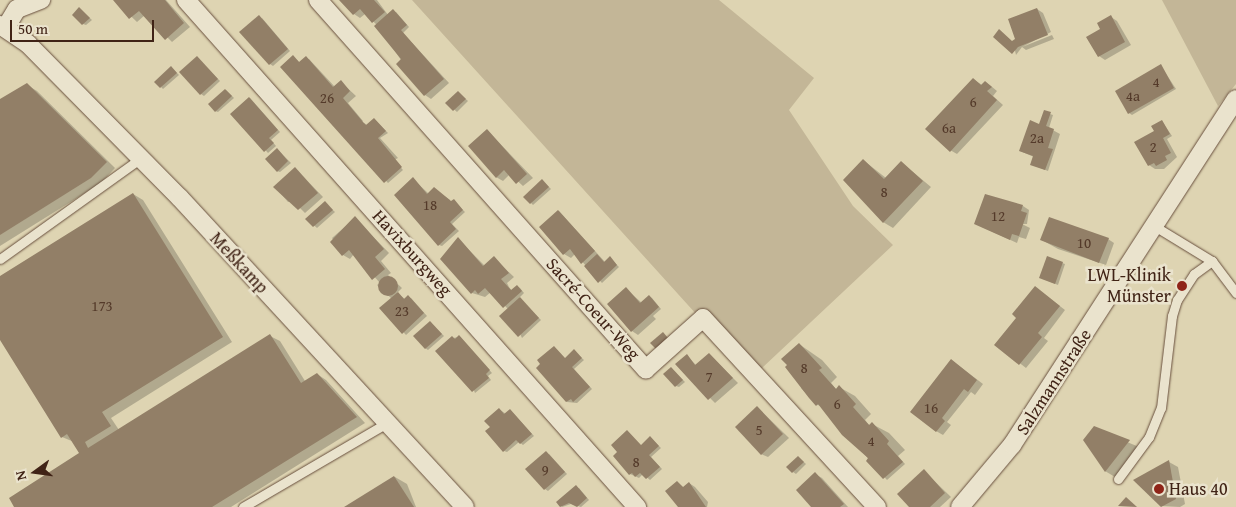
<!DOCTYPE html>
<meta charset="utf-8">
<style>
body{margin:0}
#map{position:relative;width:1236px;height:507px;overflow:hidden;background:#ded4b2;font-family:"Gentium Book Plus",serif}
div>[style]{position:absolute}
[style*='--x']{left:calc(var(--x)*1px);top:calc(var(--y)*1px);width:calc(var(--w)*1px);rotate:calc(var(--a)*1deg)}
.green>*{inset:0;background:#c3b697}
.shadow>*{inset:0;background:#0003}
.building>*{inset:0;background:#927f67}
.round{border-radius:50%}
.roads{filter:drop-shadow(0 0 1px #684f3d) drop-shadow(0 0 1px #684f3d)}
.service>*{height:9px;margin:-4.5px;padding:0 4.5px;transform-origin:4.5px;border-radius:4.5px;background:#eae3cd}
.minor>*{height:18px;margin:-9px;padding:0 9px;transform-origin:9px;border-radius:9px;background:#eae3cd}
.dots>*{width:14px;height:14px;translate:-50% -50%;box-sizing:border-box;border:2px solid #eae3cd;border-radius:50%}
span{translate:-50% -50%;white-space:nowrap;text-align:center;line-height:1.15;-webkit-text-stroke:5px #eae3cd;paint-order:stroke}
.number-label{font-size:15px;color:#543a2a}
.number-label span{-webkit-text-stroke-width:0}
.street-label{font-size:18px;color:#402316}
.poi-label{font-size:18px;color:#402316}
.right{translate:-100% -50%;text-align:right}
.left{translate:0 -50%;text-align:left}
.north{position:absolute;left:10px;top:447px;width:50px;height:50px;-webkit-text-stroke:4px #eae3cd;paint-order:stroke;rotate:256deg;font-size:14px;font-weight:700;line-height:20px;text-align:center;color:#402316}
.north::after{content:'';display:block;margin:auto;width:18px;height:22px;background:#402316;clip-path:polygon(50% 0,100% 100%,50% 72%,0 100%)}
.scale{position:absolute;left:10px;top:20px;width:144px;height:22px;box-sizing:border-box;border:2px solid #402316;border-top:0;padding-left:6px;font-size:15px;line-height:18px;white-space:nowrap;color:#402316;-webkit-text-stroke:4px #eae3cd;paint-order:stroke}
</style>
<div id="map">
<div class="green">
<i style="clip-path:polygon(412px 0,719px 0,814px 78px,789px 110px,853px 206px,893px 245px,761px 369px,705px 308px,697px 315px)"></i>
<i style="clip-path:polygon(1162px 0,1236px 0,1236px 84px,1218px 106px)"></i>
</div>
<div class="shadow">
<i style="clip-path:polygon(114px 0,166px 0,190px 27px,172px 42px,145px 15px,137px 22px)"></i>
<i style="clip-path:polygon(341px 0,377px 0,388px 15px,396px 12px,409px 27px,403px 33px,449px 83px,431px 99px,425px 95px,377px 25px,365px 14px,360px 18px,354px 14px)"></i>
<i style="clip-path:polygon(1037px 9px,1043px 13px,1051px 32px,1022px 47px,1052px 35px,1054px 39px,1026px 50px,1022px 47px,1016px 55px,1013px 42px)"></i>
<i style="clip-path:polygon(82px 11px,92px 20px,86px 25px,83px 24px)"></i>
<i style="clip-path:polygon(1111px 17px,1117px 21px,1131px 45px,1105px 60px,1099px 56px)"></i>
<i style="clip-path:polygon(262px 18px,290px 51px,273px 66px,270px 64px)"></i>
<i style="clip-path:polygon(197px 57px,220px 81px,204px 96px,201px 94px)"></i>
<i style="clip-path:polygon(296px 59px,300px 63px,309px 59px,335px 87px,341px 82px,356px 96px,348px 103px,363px 121px,344px 137px)"></i>
<i style="clip-path:polygon(1161px 66px,1176px 89px,1132px 115px,1129px 113px)"></i>
<i style="clip-path:polygon(172px 68px,179px 75px,163px 89px,161px 87px)"></i>
<i style="clip-path:polygon(973px 79px,982px 85px,985px 82px,991px 86px,997px 91px,993px 96px,1003px 105px,957px 154px,950px 150px)"></i>
<i style="clip-path:polygon(27px 85px,37px 91px,115px 168px,101px 183px,0 246px,0 100px)"></i>
<i style="clip-path:polygon(226px 90px,234px 98px,218px 112px,215px 111px)"></i>
<i style="clip-path:polygon(458px 92px,468px 101px,457px 112px,447px 103px)"></i>
<i style="clip-path:polygon(250px 98px,280px 132px,271px 140px,276px 146px,268px 153px,232px 114px)"></i>
<i style="clip-path:polygon(1050px 114px,1053px 115px,1049px 128px,1060px 134px,1048px 171px,1035px 166px,1034px 157px,1020px 151px)"></i>
<i style="clip-path:polygon(374px 119px,388px 133px,380px 138px,398px 158px,394px 160px,403px 170px,388px 183px,346px 139px,364px 123px,367px 125px)"></i>
<i style="clip-path:polygon(1162px 121px,1172px 136px,1167px 139px,1177px 157px,1164px 169px,1155px 169px,1149px 165px)"></i>
<i style="clip-path:polygon(487px 130px,533px 178px,523px 186px,510px 174px,503px 181px,496px 177px)"></i>
<i style="clip-path:polygon(278px 150px,291px 163px,280px 172px,277px 171px)"></i>
<i style="clip-path:polygon(863px 160px,886px 178px,901px 162px,931px 187px,893px 228px,883px 222px)"></i>
<i style="clip-path:polygon(295px 168px,323px 197px,305px 213px,293px 201px,288px 202px,275px 187px)"></i>
<i style="clip-path:polygon(413px 179px,429px 194px,434px 189px,450px 200px,422px 225px,424px 226px,454px 201px,465px 212px,452px 224px,459px 231px,442px 246px,439px 245px,395px 195px)"></i>
<i style="clip-path:polygon(545px 183px,551px 189px,533px 205px,531px 203px)"></i>
<i style="clip-path:polygon(133px 194px,143px 200px,232px 342px,111px 418px,119px 430px,270px 336px,280px 341px,305px 381px,317px 374px,326px 380px,365px 423px,231px 507px,16px 507px,81px 454px,74px 442px,62px 437px,0 337px,0 277px)"></i>
<i style="clip-path:polygon(325px 203px,335px 212px,317px 228px,307px 219px)"></i>
<i style="clip-path:polygon(1023px 206px,1029px 210px,1027px 224px,1022px 224px,1030px 228px,1026px 239px,1019px 237px,1017px 243px,982px 227px)"></i>
<i style="clip-path:polygon(559px 211px,605px 262px,610px 258px,619px 267px,602px 283px,575px 254px,571px 258px,564px 254px,541px 227px)"></i>
<i style="clip-path:polygon(355px 218px,389px 253px,381px 261px,391px 273px,388px 275px,402px 288px,397px 293px,405px 299px,411px 298px,427px 316px,406px 335px,381px 308px,392px 299px,377px 285px,380px 283px,354px 254px,350px 259px,343px 255px,332px 238px)"></i>
<i style="clip-path:polygon(458px 239px,485px 266px,494px 258px,514px 277px,507px 283px,509px 287px,512px 291px,517px 286px,520px 288px,524px 293px,519px 298px,541px 320px,522px 338px,508px 309px,491px 292px,485px 297px,472px 293px)"></i>
<i style="clip-path:polygon(1108px 239px,1114px 243px,1106px 265px,1058px 249px,1042px 240px)"></i>
<i style="clip-path:polygon(1062px 263px,1065px 264px,1058px 285px,1043px 279px)"></i>
<i style="clip-path:polygon(1035px 287px,1065px 310px,1044px 338px,1048px 341px,1026px 368px,996px 345px,1018px 317px)"></i>
<i style="clip-path:polygon(626px 289px,642px 303px,649px 296px,652px 298px,661px 309px,653px 316px,656px 319px,638px 335px,632px 331px)"></i>
<i style="clip-path:polygon(430px 322px,444px 336px,428px 350px,425px 348px)"></i>
<i style="clip-path:polygon(459px 337px,492px 373px,488px 376px,491px 380px,475px 393px,453px 338px)"></i>
<i style="clip-path:polygon(799px 344px,822px 360px,837px 377px,831px 383px,836px 389px,839px 387px,855px 396px,871px 414px,865px 420px,870px 426px,872px 424px,889px 433px,905px 450px,898px 456px,905px 464px,887px 480px,822px 406px,817px 405px,801px 388px)"></i>
<i style="clip-path:polygon(554px 347px,565px 359px,574px 351px,584px 360px,574px 369px,592px 389px,577px 403px,567px 402px,537px 368px)"></i>
<i style="clip-path:polygon(709px 354px,738px 383px,715px 403px,677px 365px,687px 356px,697px 366px)"></i>
<i style="clip-path:polygon(958px 365px,983px 384px,975px 395px,971px 392px,947px 422px,951px 425px,943px 435px,936px 431px)"></i>
<i style="clip-path:polygon(671px 368px,685px 382px,679px 387px,676px 386px)"></i>
<i style="clip-path:polygon(758px 408px,789px 438px,768px 457px,761px 454px)"></i>
<i style="clip-path:polygon(499px 409px,506px 414px,513px 413px,534px 436px,523px 445px,519px 442px,507px 452px,504px 451px,491px 427px)"></i>
<i style="clip-path:polygon(1094px 428px,1139px 447px,1115px 477px,1105px 471px)"></i>
<i style="clip-path:polygon(651px 438px,661px 448px,651px 457px,662px 469px,650px 480px,643px 474px,639px 478px,630px 474px,642px 446px)"></i>
<i style="clip-path:polygon(549px 454px,567px 474px,548px 491px,545px 489px)"></i>
<i style="clip-path:polygon(798px 457px,806px 464px,796px 474px,793px 472px)"></i>
<i style="clip-path:polygon(1169px 462px,1178px 467px,1185px 504px,1180px 507px,1162px 506px)"></i>
<i style="clip-path:polygon(924px 471px,951px 497px,940px 507px,911px 507px)"></i>
<i style="clip-path:polygon(815px 474px,822px 478px,848px 507px,813px 507px)"></i>
<i style="clip-path:polygon(395px 477px,407px 484px,416px 507px,346px 507px)"></i>
<i style="clip-path:polygon(677px 482px,684px 488px,689px 483px,695px 487px,708px 502px,707px 507px,680px 507px)"></i>
<i style="clip-path:polygon(579px 488px,589px 500px,581px 507px,571px 504px,562px 507px,558px 502px)"></i>
</div>
<div class="building">
<i style="clip-path:polygon(113px 0,165px 0,184px 23px,165px 40px,139px 11px,129px 19px)"></i>
<i style="clip-path:polygon(339px 0,374px 0,385px 12px,372px 23px,360px 9px,353px 15px)"></i>
<i style="clip-path:polygon(79px 7px,90px 18px,82px 25px,72px 15px)"></i>
<i style="clip-path:polygon(1037px 8px,1048px 35px,1018px 47px,1012px 54px,993px 37px,999px 29px,1012px 41px,1015px 39px,1008px 19px)"></i>
<i style="clip-path:polygon(393px 9px,407px 25px,401px 30px,444px 79px,424px 96px,396px 64px,401px 59px,374px 26px)"></i>
<i style="clip-path:polygon(259px 15px,288px 49px,269px 65px,239px 32px)"></i>
<i style="clip-path:polygon(1111px 15px,1125px 42px,1098px 57px,1086px 37px,1100px 29px,1097px 23px)"></i>
<i style="clip-path:polygon(293px 55px,299px 62px,306px 56px,333px 87px,341px 80px,350px 91px,343px 98px,363px 122px,366px 125px,374px 118px,386px 131px,378px 138px,402px 167px,384px 183px,280px 67px)"></i>
<i style="clip-path:polygon(197px 56px,218px 79px,200px 95px,179px 72px)"></i>
<i style="clip-path:polygon(1161px 64px,1174px 88px,1128px 114px,1115px 91px)"></i>
<i style="clip-path:polygon(171px 66px,177px 73px,160px 88px,154px 82px)"></i>
<i style="clip-path:polygon(973px 78px,981px 85px,985px 81px,992px 87px,987px 91px,997px 100px,950px 152px,925px 129px)"></i>
<i style="clip-path:polygon(27px 83px,107px 162px,91px 178px,0 235px,0 99px)"></i>
<i style="clip-path:polygon(225px 89px,232px 96px,215px 112px,208px 104px)"></i>
<i style="clip-path:polygon(458px 91px,466px 99px,453px 111px,445px 103px)"></i>
<i style="clip-path:polygon(249px 97px,278px 130px,269px 138px,274px 143px,264px 152px,230px 114px)"></i>
<i style="clip-path:polygon(1044px 110px,1051px 112px,1046px 126px,1054px 129px,1048px 148px,1053px 149px,1045px 170px,1030px 165px,1033px 156px,1019px 151px,1030px 120px,1039px 124px)"></i>
<i style="clip-path:polygon(1162px 120px,1170px 134px,1163px 138px,1171px 153px,1165px 156px,1167px 160px,1156px 166px,1154px 163px,1148px 166px,1134px 142px,1154px 131px,1151px 126px)"></i>
<i style="clip-path:polygon(487px 129px,527px 174px,516px 184px,504px 170px,496px 178px,468px 146px)"></i>
<i style="clip-path:polygon(277px 148px,288px 161px,277px 172px,265px 159px)"></i>
<i style="clip-path:polygon(863px 159px,884px 179px,901px 161px,923px 181px,883px 223px,843px 180px)"></i>
<i style="clip-path:polygon(295px 167px,318px 193px,298px 210px,273px 187px)"></i>
<i style="clip-path:polygon(413px 177px,427px 194px,434px 187px,451px 201px,454px 199px,463px 210px,450px 222px,456px 229px,438px 246px,394px 195px)"></i>
<i style="clip-path:polygon(542px 179px,549px 187px,530px 204px,523px 197px)"></i>
<i style="clip-path:polygon(133px 193px,223px 337px,102px 412px,111px 426px,85px 442px,88px 448px,270px 334px,301px 383px,317px 373px,357px 417px,212px 507px,14px 507px,9px 498px,79px 453px,67px 434px,61px 438px,0 340px,0 276px)"></i>
<i style="clip-path:polygon(985px 194px,1023px 205px,1021px 211px,1027px 213px,1019px 236px,1012px 234px,1010px 240px,974px 224px)"></i>
<i style="clip-path:polygon(325px 201px,333px 210px,313px 227px,305px 219px)"></i>
<i style="clip-path:polygon(558px 210px,595px 251px,581px 264px,570px 249px,563px 255px,539px 227px)"></i>
<i style="clip-path:polygon(355px 216px,384px 249px,375px 257px,385px 269px,372px 280px,349px 250px,342px 256px,330px 242px)"></i>
<i style="clip-path:polygon(1049px 217px,1109px 238px,1099px 263px,1040px 240px)"></i>
<i style="clip-path:polygon(458px 237px,483px 266px,494px 256px,509px 273px,501px 279px,511px 290px,517px 285px,522px 291px,503px 308px,485px 288px,478px 294px,475px 290px,471px 294px,440px 259px)"></i>
<i style="clip-path:polygon(597px 254px,604px 262px,610px 256px,617px 265px,598px 283px,584px 266px)"></i>
<i style="clip-path:polygon(1047px 256px,1063px 262px,1055px 284px,1039px 278px)"></i>
<i class="round" style="left:378px;top:276px;width:20px;height:20px"></i>
<i style="clip-path:polygon(1035px 286px,1060px 306px,1038px 333px,1042px 337px,1019px 365px,994px 345px,1016px 318px,1012px 314px)"></i>
<i style="clip-path:polygon(626px 287px,640px 303px,649px 295px,659px 307px,631px 332px,607px 304px)"></i>
<i style="clip-path:polygon(398px 292px,404px 299px,408px 295px,424px 313px,402px 334px,379px 308px)"></i>
<i style="clip-path:polygon(520px 297px,539px 318px,518px 337px,499px 316px)"></i>
<i style="clip-path:polygon(430px 321px,442px 334px,425px 349px,413px 336px)"></i>
<i style="clip-path:polygon(663px 332px,668px 338px,656px 349px,650px 343px)"></i>
<i style="clip-path:polygon(459px 335px,490px 370px,486px 374px,489px 378px,472px 392px,435px 351px,452px 336px,455px 339px)"></i>
<i style="clip-path:polygon(799px 343px,822px 368px,819px 370px,836px 389px,839px 385px,856px 404px,853px 407px,869px 425px,872px 422px,889px 441px,887px 444px,903px 462px,883px 479px,866px 461px,868px 458px,842px 435px,818px 404px,816px 406px,809px 398px,785px 367px,787px 365px,781px 359px)"></i>
<i style="clip-path:polygon(554px 346px,565px 358px,574px 349px,582px 358px,572px 367px,590px 387px,573px 402px,571px 399px,566px 402px,536px 368px,540px 364px,537px 360px)"></i>
<i style="clip-path:polygon(709px 353px,733px 378px,708px 400px,675px 364px,687px 354px,695px 365px)"></i>
<i style="clip-path:polygon(951px 359px,977px 380px,968px 392px,964px 389px,942px 418px,945px 421px,936px 432px,910px 412px)"></i>
<i style="clip-path:polygon(671px 367px,683px 380px,675px 387px,663px 374px)"></i>
<i style="clip-path:polygon(757px 406px,783px 434px,761px 455px,735px 427px)"></i>
<i style="clip-path:polygon(499px 408px,504px 414px,510px 409px,532px 434px,520px 444px,516px 440px,503px 452px,485px 431px,490px 427px,484px 421px)"></i>
<i style="clip-path:polygon(1094px 426px,1130px 440px,1105px 472px,1083px 440px)"></i>
<i style="clip-path:polygon(627px 430px,641px 445px,650px 436px,659px 446px,649px 455px,660px 467px,646px 479px,640px 473px,635px 477px,632px 473px,629px 475px,613px 456px,617px 452px,611px 445px)"></i>
<i style="clip-path:polygon(546px 451px,565px 472px,544px 490px,525px 469px)"></i>
<i style="clip-path:polygon(798px 456px,804px 462px,792px 473px,786px 467px)"></i>
<i style="clip-path:polygon(1169px 460px,1176px 499px,1161px 507px,1133px 480px)"></i>
<i style="clip-path:polygon(924px 469px,945px 493px,930px 507px,909px 507px,897px 494px)"></i>
<i style="clip-path:polygon(815px 472px,844px 504px,840px 507px,811px 507px,796px 490px)"></i>
<i style="clip-path:polygon(394px 476px,414px 507px,344px 507px)"></i>
<i style="clip-path:polygon(677px 481px,683px 487px,689px 482px,706px 507px,678px 507px,665px 491px)"></i>
<i style="clip-path:polygon(576px 485px,587px 498px,577px 507px,569px 503px,560px 507px,556px 502px)"></i>
<i style="clip-path:polygon(1126px 497px,1137px 507px,1118px 506px)"></i>
</div>
<div class="roads">
<div class="service">
<i style="--x:1156;--y:227;--w:66;--a:31.3"></i>
<i style="--x:1212;--y:261;--w:40;--a:53"></i>
<i style="--x:0;--y:259;--w:173;--a:-35.6"></i>
<i style="--x:1118;--y:479;--w:52;--a:-53.6"></i>
<i style="--x:1149;--y:437;--w:31;--a:-68"></i>
<i style="--x:1161;--y:408;--w:93;--a:-83.2"></i>
<i style="--x:1172;--y:316;--w:17;--a:-73"></i>
<i style="--x:1177;--y:300;--w:31;--a:-57"></i>
<i style="--x:1194;--y:274;--w:22;--a:-36"></i>
<i style="--x:243;--y:507;--w:167;--a:-30.3"></i>
</div>
<div class="minor">
<i style="--x:186;--y:0;--w:679;--a:48.35"></i>
<i style="--x:318;--y:0;--w:494;--a:48.4"></i>
<i style="--x:646;--y:369;--w:76;--a:-41.8"></i>
<i style="--x:703;--y:318;--w:257;--a:47.4"></i>
<i style="--x:0;--y:25;--w:34;--a:34"></i>
<i style="--x:28;--y:44;--w:216;--a:45.4"></i>
<i style="--x:180;--y:198;--w:420;--a:47.3"></i>
<i style="--x:6;--y:27;--w:21;--a:-59"></i>
<i style="--x:17;--y:9;--w:26;--a:-21"></i>
<i style="--x:960;--y:507;--w:81;--a:-50"></i>
<i style="--x:1012;--y:445;--w:412;--a:-57.1"></i>
</div>
</div>
<div class="dots">
<i style="left:1182px;top:286px;background:#8f2418"></i>
<i style="left:1159px;top:489px;background:#8f2418"></i>
</div>
<div class="number-label">
<span style="left:1156px;top:82px">4</span>
<span style="left:1133px;top:96px">4a</span>
<span style="left:327px;top:98px">26</span>
<span style="left:973px;top:102px">6</span>
<span style="left:949px;top:128px">6a</span>
<span style="left:1037px;top:138px">2a</span>
<span style="left:1153px;top:147px">2</span>
<span style="left:884px;top:192px">8</span>
<span style="left:430px;top:205px">18</span>
<span style="left:998px;top:216px">12</span>
<span style="left:1084px;top:243px">10</span>
<span style="left:102px;top:306px">173</span>
<span style="left:402px;top:311px">23</span>
<span style="left:804px;top:368px">8</span>
<span style="left:709px;top:377px">7</span>
<span style="left:837px;top:404px">6</span>
<span style="left:931px;top:408px">16</span>
<span style="left:759px;top:430px">5</span>
<span style="left:871px;top:441px">4</span>
<span style="left:636px;top:462px">8</span>
<span style="left:545px;top:470px">9</span>
</div>
<div class="street-label">
<span style="left:412px;top:253px;rotate:48deg">Havixburgweg</span>
<span style="left:239px;top:263px;rotate:47deg">Meßkamp</span>
<span style="left:593px;top:309px;rotate:48deg">Sacré-Coeur-Weg</span>
<span style="left:1054px;top:382px;rotate:-57deg">Salzmannstraße</span>
</div>
<div class="poi-label">
<span class="right" style="left:1171px;top:286px">LWL-Klinik<br>Münster</span>
<span class="left" style="left:1169px;top:489px">Haus 40</span>
</div>
<div class="north">N</div>
<div class="scale">50 m</div>
</div>
